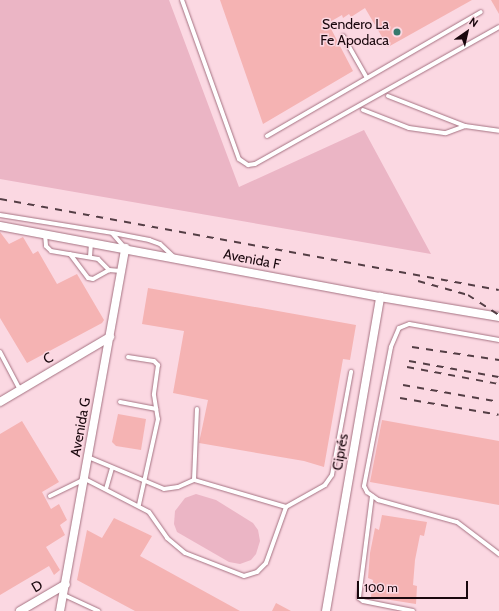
<!DOCTYPE html>
<meta charset="utf-8">
<style>
body{margin:0}
#map{position:relative;width:499px;height:611px;overflow:hidden;background:#fbd8e2;font-family:Cabin,sans-serif}
div>[style]{position:absolute}
[style*='--x']{left:calc(var(--x)*1px);top:calc(var(--y)*1px);width:calc(var(--w)*1px);rotate:calc(var(--a)*1deg)}
.green>*{inset:0;background:#ebb5c5}
.building>*{inset:0;background:#f5b3b3}
.roads{filter:drop-shadow(0 0 1px #a57282) drop-shadow(0 0 1px #a57282)}
.service>*{height:4px;margin:-2px;padding:0 2px;transform-origin:2px;border-radius:2px;background:#fff}
.minor>*{height:8px;margin:-4px;padding:0 4px;transform-origin:4px;border-radius:4px;background:#fff}
.rail>*{height:2px;margin-top:-1px;transform-origin:0;background:repeating-linear-gradient(90deg,#543e45 0 7px,transparent 0 14px)}
.dots>*{width:11px;height:11px;translate:-50% -50%;box-sizing:border-box;border:2px solid #fbd8e2;border-radius:50%}
span{translate:-50% -50%;white-space:nowrap;text-align:center;line-height:1.15;-webkit-text-stroke:3px #fbd8e2;paint-order:stroke}
.poi-label{font-size:14px;color:#19070d}
.right{translate:-100% -50%;text-align:right}
.street-label{font-size:14px;color:#19070d}
.north{position:absolute;left:447px;top:12px;width:40px;height:40px;-webkit-text-stroke:3px #fbd8e2;paint-order:stroke;rotate:34deg;font-size:11px;font-weight:700;line-height:16px;text-align:center;color:#19070d}
.north::after{content:'';display:block;margin:auto;width:14px;height:18px;background:#19070d;clip-path:polygon(50% 0,100% 100%,50% 72%,0 100%)}
.scale{position:absolute;left:357px;top:581px;width:111px;height:18px;box-sizing:border-box;border:2px solid #19070d;border-top:0;padding-left:5px;font-size:12px;line-height:14px;white-space:nowrap;color:#19070d;-webkit-text-stroke:3px #fbd8e2;paint-order:stroke}
</style>
<div id="map">
<div class="green">
<i style="clip-path:polygon(0 0,169px 0,239px 187px,364px 130px,431px 254px,0 179px)"></i>
<i style="clip-path:polygon(196px 494px,216px 500px,253px 523px,258px 530px,260px 541px,256px 554px,251px 560px,240px 564px,229px 562px,177px 532px,174px 524px,175px 511px,185px 498px)"></i>
</div>
<div class="building">
<i style="clip-path:polygon(220px 0,472px 0,388px 47px,365px 8px,351px 17px,349px 14px,343px 18px,342px 15px,328px 23px,353px 71px,263px 124px)"></i>
<i style="clip-path:polygon(491px 0,499px 0,499px 14px)"></i>
<i style="clip-path:polygon(0 232px,9px 244px,23px 237px,33px 254px,38px 251px,57px 284px,77px 274px,104px 320px,102px 323px,27px 363px,0 318px)"></i>
<i style="clip-path:polygon(148px 288px,356px 325px,350px 360px,343px 359px,324px 467px,304px 461px,199px 443px,208px 400px,173px 393px,184px 331px,142px 324px)"></i>
<i style="clip-path:polygon(118px 414px,146px 419px,141px 450px,116px 446px,112px 442px)"></i>
<i style="clip-path:polygon(382px 420px,499px 441px,499px 505px,370px 482px)"></i>
<i style="clip-path:polygon(22px 421px,59px 482px,42px 492px,51px 509px,59px 504px,67px 520px,60px 525px,65px 535px,46px 547px,60px 570px,54px 575px,49px 566px,0 595px,0 434px)"></i>
<i style="clip-path:polygon(382px 515px,427px 522px,424px 536px,420px 535px,415px 560px,413px 585px,417px 586px,416px 604px,371px 597px,373px 580px,368px 578px,370px 553px,375px 528px,379px 530px)"></i>
<i style="clip-path:polygon(114px 518px,152px 536px,140px 556px,240px 611px,135px 611px,77px 580px,87px 530px,102px 538px)"></i>
<i style="clip-path:polygon(276px 603px,291px 611px,272px 611px)"></i>
</div>
<div class="roads">
<div class="service">
<i style="--x:182;--y:0;--w:169;--a:70.3"></i>
<i style="--x:239;--y:159;--w:11;--a:34"></i>
<i style="--x:248;--y:165;--w:7;--a:-8"></i>
<i style="--x:255;--y:164;--w:280;--a:-29.3"></i>
<i style="--x:343;--y:36;--w:48;--a:60.3"></i>
<i style="--x:388;--y:96;--w:83;--a:21.3"></i>
<i style="--x:465;--y:126;--w:34;--a:8"></i>
<i style="--x:363;--y:110;--w:49;--a:21.4"></i>
<i style="--x:409;--y:128;--w:37;--a:8"></i>
<i style="--x:446;--y:133;--w:20;--a:-20"></i>
<i style="--x:267;--y:136;--w:247;--a:-30.1"></i>
<i style="--x:0;--y:215;--w:113;--a:9.1"></i>
<i style="--x:112;--y:233;--w:20;--a:49"></i>
<i style="--x:113;--y:233;--w:37;--a:11"></i>
<i style="--x:149;--y:240;--w:12;--a:20"></i>
<i style="--x:160;--y:244;--w:19;--a:43"></i>
<i style="--x:45;--y:234;--w:12;--a:85"></i>
<i style="--x:46;--y:246;--w:7;--a:45"></i>
<i style="--x:51;--y:251;--w:48;--a:9.7"></i>
<i style="--x:98;--y:259;--w:16;--a:45"></i>
<i style="--x:109;--y:270;--w:12;--a:5"></i>
<i style="--x:70;--y:254;--w:30;--a:53"></i>
<i style="--x:88;--y:278;--w:5;--a:11"></i>
<i style="--x:93;--y:279;--w:18;--a:-29"></i>
<i style="--x:90;--y:257;--w:14;--a:-86"></i>
<i style="--x:499;--y:340;--w:91;--a:-169.9"></i>
<i style="--x:409;--y:324;--w:11;--a:158"></i>
<i style="--x:399;--y:328;--w:21;--a:113"></i>
<i style="--x:391;--y:347;--w:142;--a:101"></i>
<i style="--x:364;--y:486;--w:7;--a:63"></i>
<i style="--x:367;--y:492;--w:14;--a:36"></i>
<i style="--x:378;--y:500;--w:82;--a:15.6"></i>
<i style="--x:457;--y:522;--w:53;--a:37.3"></i>
<i style="--x:0;--y:352;--w:43;--a:62.2"></i>
<i style="--x:128;--y:357;--w:26;--a:9"></i>
<i style="--x:154;--y:361;--w:6;--a:45"></i>
<i style="--x:158;--y:365;--w:30;--a:98"></i>
<i style="--x:154;--y:395;--w:24;--a:81"></i>
<i style="--x:158;--y:419;--w:88;--a:102.5"></i>
<i style="--x:120;--y:402;--w:37;--a:11"></i>
<i style="--x:88;--y:457;--w:82;--a:22.8"></i>
<i style="--x:164;--y:489;--w:14;--a:-8"></i>
<i style="--x:178;--y:487;--w:17;--a:-24"></i>
<i style="--x:106;--y:489;--w:22;--a:-74"></i>
<i style="--x:50;--y:496;--w:39;--a:-26"></i>
<i style="--x:85;--y:479;--w:72;--a:27.3"></i>
<i style="--x:149;--y:512;--w:32;--a:55"></i>
<i style="--x:167;--y:538;--w:23;--a:40"></i>
<i style="--x:185;--y:553;--w:63;--a:21.3"></i>
<i style="--x:244;--y:576;--w:14;--a:-17"></i>
<i style="--x:257;--y:572;--w:13;--a:-45"></i>
<i style="--x:266;--y:563;--w:59;--a:-70.3"></i>
<i style="--x:286;--y:507;--w:96;--a:-163.6"></i>
<i style="--x:194;--y:480;--w:71;--a:-87.6"></i>
<i style="--x:372;--y:496;--w:103;--a:97.3"></i>
<i style="--x:359;--y:598;--w:5;--a:37"></i>
<i style="--x:363;--y:601;--w:51;--a:11.3"></i>
<i style="--x:286;--y:507;--w:45;--a:-29.4"></i>
<i style="--x:325;--y:485;--w:12;--a:-55"></i>
<i style="--x:332;--y:475;--w:105;--a:-79.5"></i>
<i style="--x:64;--y:595;--w:38;--a:25"></i>
</div>
<div class="minor">
<i style="--x:0;--y:226;--w:387;--a:10.6"></i>
<i style="--x:380;--y:297;--w:121;--a:9.5"></i>
<i style="--x:0;--y:402;--w:128;--a:-30.6"></i>
<i style="--x:20;--y:611;--w:53;--a:-30.4"></i>
<i style="--x:60;--y:611;--w:369;--a:-79.8"></i>
<i style="--x:326;--y:611;--w:319;--a:-80.2"></i>
</div>
</div>
<div class="rail">
<i style="--x:0;--y:199;--w:507;--a:10.34"></i>
<i style="--x:418;--y:281;--w:52;--a:15.6"></i>
<i style="--x:468;--y:295;--w:37;--a:33"></i>
<i style="--x:412;--y:347;--w:88;--a:8.5"></i>
<i style="--x:409;--y:361;--w:91;--a:10.1"></i>
<i style="--x:407;--y:367;--w:94;--a:10.5"></i>
<i style="--x:403;--y:385;--w:97;--a:10"></i>
<i style="--x:400;--y:398;--w:100;--a:9.7"></i>
</div>
<div class="dots">
<i style="left:397px;top:32px;background:#35796c"></i>
</div>
<div class="poi-label">
<span class="right" style="left:389px;top:32px">Sendero La<br>Fe Apodaca</span>
</div>
<div class="street-label">
<span style="left:252px;top:259px;rotate:11deg">Avenida F</span>
<span style="left:48px;top:358px;rotate:-31deg">C</span>
<span style="left:80px;top:427px;rotate:-80deg">Avenida G</span>
<span style="left:340px;top:452px;rotate:-80deg">Ciprés</span>
<span style="left:37px;top:586px;rotate:-30deg">D</span>
</div>
<div class="north">N</div>
<div class="scale">100 m</div>
</div>
